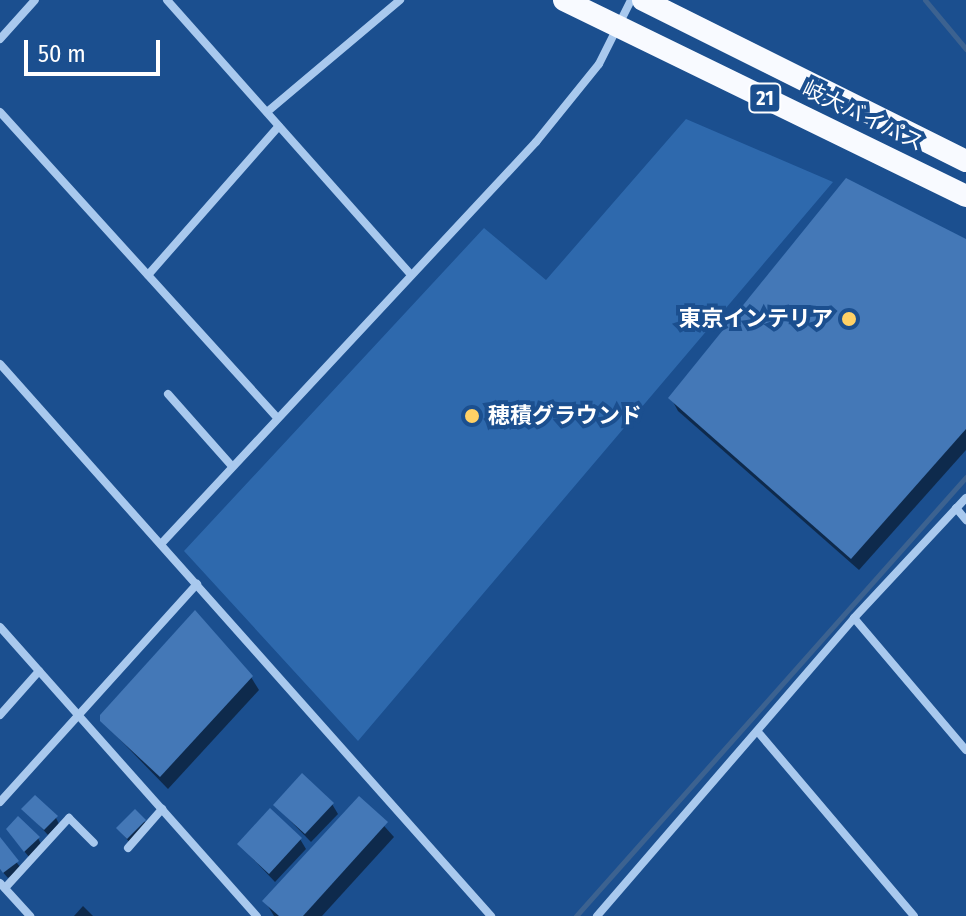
<!DOCTYPE html>
<meta charset="utf-8">
<style>
body{margin:0}
#map{position:relative;width:966px;height:916px;overflow:hidden;background:#1b4f8f;font-family:"Fira Sans Condensed","Noto Sans JP",sans-serif}
div>[style]{position:absolute}
[style*='--x']{left:calc(var(--x)*1px);top:calc(var(--y)*1px);width:calc(var(--w)*1px);rotate:calc(var(--a)*1deg)}
.green>*{inset:0;background:#2e69ad}
.shadow>*{inset:0;background:#0007}
.stream>*{height:5px;margin:-2.5px;padding:0 2.5px;transform-origin:2.5px;border-radius:2.5px;background:#3c6290}
.building>*{inset:0;background:#4478b7}
.minor>*{height:8px;margin:-4px;padding:0 4px;transform-origin:4px;border-radius:4px;background:#a9c9ee}
.trunk>*{height:22px;margin:-11px;padding:0 11px;transform-origin:11px;border-radius:11px;background:#f8faff}
.dots>*{width:22px;height:22px;translate:-50% -50%;box-sizing:border-box;border:4px solid #1b4f8f;border-radius:50%}
span{translate:-50% -50%;white-space:nowrap;text-align:center;line-height:1.15;-webkit-text-stroke:8px #1b4f8f;paint-order:stroke}
.shield-label span{padding:2px 6px;background:#1b4f8f;border:2px solid;border-radius:6px;-webkit-text-stroke-width:0}
.shield-label{font-size:20px;color:#fff;font-weight:700}
.street-label{font-size:22px;color:#fff}
.poi-label{font-size:22px;color:#fff;font-weight:700}
.right{translate:-100% -50%;text-align:right}
.left{translate:0 -50%;text-align:left}
.scale{position:absolute;left:24px;top:40px;width:136px;height:36px;box-sizing:border-box;border:4px solid #fff;border-top:0;padding-left:10px;font-size:24px;line-height:28px;white-space:nowrap;color:#fff;-webkit-text-stroke:6px #1b4f8f;paint-order:stroke}
</style>
<div id="map">
<div class="green">
<i style="clip-path:polygon(686px 119px,833px 182px,358px 741px,184px 551px,484px 228px,546px 280px)"></i>
</div>
<div class="shadow">
<i style="clip-path:polygon(966px 241px,966px 450px,859px 570px,678px 411px,671px 398px)"></i>
<i style="clip-path:polygon(251px 677px,259px 690px,168px 789px,102px 721px)"></i>
<i style="clip-path:polygon(359px 798px,394px 837px,322px 916px,274px 916px,265px 901px)"></i>
<i style="clip-path:polygon(332px 804px,338px 814px,311px 842px,275px 805px)"></i>
<i style="clip-path:polygon(24px 809px,56px 818px,59px 824px,48px 835px)"></i>
<i style="clip-path:polygon(144px 821px,148px 827px,131px 844px,118px 829px)"></i>
<i style="clip-path:polygon(12px 836px,38px 838px,41px 844px,29px 857px)"></i>
<i style="clip-path:polygon(300px 839px,306px 849px,275px 882px,239px 844px)"></i>
<i style="clip-path:polygon(0 842px,21px 868px,8px 878px,0 869px)"></i>
<i style="clip-path:polygon(83px 906px,93px 916px,74px 916px)"></i>
</div>
<div class="stream">
<i style="--x:925;--y:0;--w:64;--a:50.1"></i>
<i style="--x:576;--y:916;--w:587;--a:-48.38"></i>
</div>
<div class="building">
<i style="clip-path:polygon(846px 178px,966px 239px,966px 429px,851px 559px,668px 398px)"></i>
<i style="clip-path:polygon(195px 610px,253px 676px,160px 777px,100px 721px,100px 715px)"></i>
<i style="clip-path:polygon(302px 773px,334px 803px,305px 834px,273px 805px)"></i>
<i style="clip-path:polygon(35px 795px,58px 816px,44px 830px,21px 809px)"></i>
<i style="clip-path:polygon(359px 796px,388px 822px,303px 916px,279px 916px,262px 901px)"></i>
<i style="clip-path:polygon(270px 808px,302px 838px,269px 874px,237px 844px)"></i>
<i style="clip-path:polygon(135px 809px,146px 820px,127px 839px,116px 828px)"></i>
<i style="clip-path:polygon(18px 816px,40px 837px,24px 852px,6px 829px)"></i>
<i style="clip-path:polygon(0 837px,19px 861px,3px 873px,0 869px)"></i>
</div>
<div class="minor">
<i style="--x:167;--y:0;--w:366;--a:48.4"></i>
<i style="--x:0;--y:39;--w:52;--a:-48.1"></i>
<i style="--x:0;--y:112;--w:412;--a:47.8"></i>
<i style="--x:267;--y:112;--w:174;--a:-40.1"></i>
<i style="--x:148;--y:275;--w:198;--a:-48.7"></i>
<i style="--x:0;--y:364;--w:739;--a:48.35"></i>
<i style="--x:168;--y:394;--w:95;--a:48.4"></i>
<i style="--x:956;--y:508;--w:16;--a:50"></i>
<i style="--x:161;--y:544;--w:550;--a:-46.99"></i>
<i style="--x:536;--y:142;--w:100;--a:-51.1"></i>
<i style="--x:599;--y:64;--w:72;--a:-63.4"></i>
<i style="--x:854;--y:618;--w:173;--a:49.7"></i>
<i style="--x:0;--y:627;--w:387;--a:48.4"></i>
<i style="--x:0;--y:715;--w:59;--a:-48.4"></i>
<i style="--x:758;--y:732;--w:241;--a:49.7"></i>
<i style="--x:0;--y:802;--w:294;--a:-47.9"></i>
<i style="--x:128;--y:848;--w:52;--a:-48.9"></i>
<i style="--x:0;--y:883;--w:45;--a:47.7"></i>
<i style="--x:5;--y:888;--w:95;--a:-47.6"></i>
<i style="--x:69;--y:818;--w:35;--a:45"></i>
<i style="--x:597;--y:916;--w:394;--a:-49.2"></i>
<i style="--x:854;--y:618;--w:164;--a:-47"></i>
</div>
<div class="trunk">
<i style="--x:564;--y:0;--w:447;--a:26"></i>
<i style="--x:643;--y:0;--w:361;--a:26.5"></i>
</div>
<div class="dots">
<i style="left:849px;top:319px;background:#ffd166"></i>
<i style="left:472px;top:416px;background:#ffd166"></i>
</div>
<div class="shield-label">
<span style="left:765px;top:98px">21</span>
</div>
<div class="street-label">
<span style="left:863px;top:116px;rotate:26deg">岐大バイパス</span>
</div>
<div class="poi-label">
<span class="right" style="left:833px;top:319px">東京インテリア</span>
<span class="left" style="left:488px;top:416px">穂積グラウンド</span>
</div>
<div class="scale">50 m</div>
</div>
